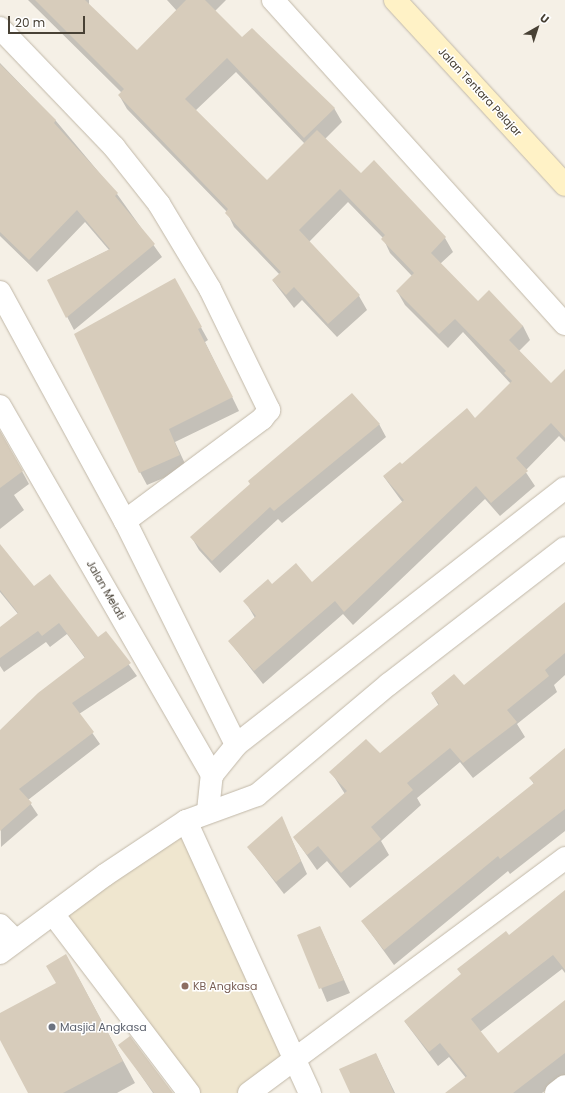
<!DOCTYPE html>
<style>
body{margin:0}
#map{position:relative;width:565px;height:1093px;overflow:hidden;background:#f5f0e6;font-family:Poppins,sans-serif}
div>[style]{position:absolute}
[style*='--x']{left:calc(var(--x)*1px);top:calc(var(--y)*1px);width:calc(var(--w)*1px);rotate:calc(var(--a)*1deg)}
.education>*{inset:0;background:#efe6cf}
.shadow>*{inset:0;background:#0003}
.building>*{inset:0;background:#d7ccbb}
.roads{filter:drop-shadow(0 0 1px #c1b8a8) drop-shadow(0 0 1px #c1b8a8)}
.street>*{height:22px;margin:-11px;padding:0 11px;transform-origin:11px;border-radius:11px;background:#fff}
.secondary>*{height:22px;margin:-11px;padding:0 11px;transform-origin:11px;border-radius:11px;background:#fff2c6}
.dots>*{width:11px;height:11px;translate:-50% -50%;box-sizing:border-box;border:2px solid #fff;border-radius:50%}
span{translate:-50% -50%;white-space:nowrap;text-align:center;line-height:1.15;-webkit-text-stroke:3px #fff;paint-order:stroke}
.street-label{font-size:11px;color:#484135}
.education-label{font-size:11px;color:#785e54}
.left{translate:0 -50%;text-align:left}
.worship-label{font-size:11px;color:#5b616d}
.north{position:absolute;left:517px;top:8px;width:40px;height:40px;-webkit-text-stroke:3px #fff;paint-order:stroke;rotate:39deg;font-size:11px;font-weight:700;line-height:16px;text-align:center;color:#484135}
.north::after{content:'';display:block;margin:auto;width:14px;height:18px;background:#484135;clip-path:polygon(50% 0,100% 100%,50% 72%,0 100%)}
.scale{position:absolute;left:8px;top:16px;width:77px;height:18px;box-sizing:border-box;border:2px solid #484135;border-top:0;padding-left:5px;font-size:12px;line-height:14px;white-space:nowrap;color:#484135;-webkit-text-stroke:3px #fff;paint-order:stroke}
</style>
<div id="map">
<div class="education">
<i style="clip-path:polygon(181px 829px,286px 1055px,237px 1093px,198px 1093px,63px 916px)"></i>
</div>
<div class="shadow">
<i style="clip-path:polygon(evenodd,28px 0,89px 0,89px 5px,137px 51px,177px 11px,167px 0,226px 0,215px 11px,242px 39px,334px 108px,342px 122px,325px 139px,360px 175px,445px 238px,453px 252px,440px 264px,478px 303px,523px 326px,530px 340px,519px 351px,551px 384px,565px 374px,565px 442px,559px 436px,525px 471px,535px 486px,500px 516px,485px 499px,353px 625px,343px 614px,263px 684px,229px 641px,255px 618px,245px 601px,272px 586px,312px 583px,403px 503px,384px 477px,475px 419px,511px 384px,463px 332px,448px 348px,405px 305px,397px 291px,412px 276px,390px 253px,383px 238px,348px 202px,309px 242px,359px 296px,367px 310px,337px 337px,302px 300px,294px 308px,273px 281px,280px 275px,234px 227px,227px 212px,127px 109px,119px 95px,122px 93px,28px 0,236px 72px,305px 144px,267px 181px,195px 111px,236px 72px)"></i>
<i style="clip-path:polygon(0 63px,56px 121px,117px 194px,162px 257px,74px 330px,48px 280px,109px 250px,85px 222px,37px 272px,0 236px)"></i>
<i style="clip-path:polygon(174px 279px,208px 340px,205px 342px,239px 411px,175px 442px,187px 468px,147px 485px,140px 472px)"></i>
<i style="clip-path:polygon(379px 424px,386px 437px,282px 523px,278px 519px,220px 573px,199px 550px,192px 538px)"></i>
<i style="clip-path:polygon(0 431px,29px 484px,14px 495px,24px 510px,0 529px)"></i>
<i style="clip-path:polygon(0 546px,33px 588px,98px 639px,106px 633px,137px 676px,79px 714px,100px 744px,28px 800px,38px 815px,1px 847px,0 753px,85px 658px,67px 634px,50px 647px,46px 642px,4px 672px,0 666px,0 628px,18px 614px,0 592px)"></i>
<i style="clip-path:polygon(565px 603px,565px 675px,554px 685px,557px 692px,517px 724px,525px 737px,473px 778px,460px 762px,417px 798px,421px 805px,381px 841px,389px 855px,350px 888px,327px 861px,317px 870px,294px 837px,345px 794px,331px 772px,379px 755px,439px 706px,432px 694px,464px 687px)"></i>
<i style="clip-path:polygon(565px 749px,565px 831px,510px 874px,508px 871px,394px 965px,362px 921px,534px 784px,530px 778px)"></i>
<i style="clip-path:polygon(282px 818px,307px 874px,284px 894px,248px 847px)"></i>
<i style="clip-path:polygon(565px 891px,565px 973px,562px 969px,480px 1032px,498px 1054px,565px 1002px,565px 1076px,542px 1093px,447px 1093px,466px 1078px,449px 1057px,438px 1066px,405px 1022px)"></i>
<i style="clip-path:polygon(320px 927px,350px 993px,327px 1002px,299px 935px)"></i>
<i style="clip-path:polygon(78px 977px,135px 1083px,117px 1093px,29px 1093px,0 1038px,0 1014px)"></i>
<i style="clip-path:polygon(120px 1045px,172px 1093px,153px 1093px)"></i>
<i style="clip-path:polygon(376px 1054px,395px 1093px,351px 1093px)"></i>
</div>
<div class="building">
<i style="clip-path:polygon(35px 0,85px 0,137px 50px,186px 0,205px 0,242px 37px,252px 28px,335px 108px,304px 138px,227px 58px,185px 99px,267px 180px,317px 130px,361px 173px,374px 160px,446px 237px,431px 253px,478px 301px,489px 290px,523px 326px,509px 340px,551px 383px,565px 369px,565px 438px,551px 423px,516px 458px,528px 471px,491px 503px,476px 486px,344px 612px,335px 601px,254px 671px,228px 641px,256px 616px,243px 601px,268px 579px,272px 584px,296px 563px,312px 582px,404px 500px,383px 476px,400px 462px,402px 464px,467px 408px,475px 418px,512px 381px,504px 373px,506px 371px,455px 319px,439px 334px,396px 291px,414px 273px,381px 239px,385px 235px,340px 189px,299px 230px,360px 295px,328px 324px,294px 287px,286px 295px,272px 280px,281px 272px,225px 213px,228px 209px,118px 95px,124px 89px)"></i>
<i style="clip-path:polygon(0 64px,56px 120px,54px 123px,118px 193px,115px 196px,155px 244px,66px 318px,47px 280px,110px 249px,77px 210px,29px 260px,0 232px)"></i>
<i style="clip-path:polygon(175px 278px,202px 327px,198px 329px,233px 397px,169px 429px,180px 455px,139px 473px,74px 334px)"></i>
<i style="clip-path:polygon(352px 393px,380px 424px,274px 511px,270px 507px,212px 561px,190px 537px,250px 484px,248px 481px)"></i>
<i style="clip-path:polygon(0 431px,23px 471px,0 488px)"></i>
<i style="clip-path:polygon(0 544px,34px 586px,50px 574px,98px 637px,106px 631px,131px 663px,72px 703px,94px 732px,19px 789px,32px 803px,0 831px,0 730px,38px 693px,85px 657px,59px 623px,42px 636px,38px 631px,0 658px,0 627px,18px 613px,0 590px)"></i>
<i style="clip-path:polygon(565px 602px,565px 653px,545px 670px,549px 676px,507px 710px,517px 722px,463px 763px,450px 748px,407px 783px,413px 790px,371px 827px,381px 839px,341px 873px,318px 846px,307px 855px,293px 837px,347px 791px,329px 772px,366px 739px,380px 753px,439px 704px,431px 693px,454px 674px,464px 685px)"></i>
<i style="clip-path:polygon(565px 748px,565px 809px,500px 859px,498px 856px,384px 950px,361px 921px,534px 783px,529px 778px)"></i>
<i style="clip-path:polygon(282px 816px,301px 861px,276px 882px,247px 847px)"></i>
<i style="clip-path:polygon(565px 890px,565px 970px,553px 955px,471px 1019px,498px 1053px,565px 1000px,565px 1053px,513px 1093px,445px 1093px,467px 1076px,440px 1043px,429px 1052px,404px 1021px,461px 974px,457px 969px,506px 931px,509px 935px)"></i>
<i style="clip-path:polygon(320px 926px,344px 980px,319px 989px,297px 935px)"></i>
<i style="clip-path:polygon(66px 954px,123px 1061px,63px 1093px,28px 1093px,0 1040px,0 1013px,56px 983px,46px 966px)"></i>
<i style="clip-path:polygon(130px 1036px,173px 1093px,154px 1093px,118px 1045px)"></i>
<i style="clip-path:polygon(376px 1053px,394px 1093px,350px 1093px,339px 1069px)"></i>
</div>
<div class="roads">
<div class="street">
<i style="--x:273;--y:0;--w:436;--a:48"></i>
<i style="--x:0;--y:28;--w:165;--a:46.2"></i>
<i style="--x:114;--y:147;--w:73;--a:51.7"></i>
<i style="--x:159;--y:204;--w:99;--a:59"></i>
<i style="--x:210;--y:289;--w:135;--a:64"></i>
<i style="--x:269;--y:410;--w:11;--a:128"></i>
<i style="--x:262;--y:419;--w:171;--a:143.3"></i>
<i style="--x:0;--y:292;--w:261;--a:61.4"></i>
<i style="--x:125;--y:521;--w:250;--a:63.6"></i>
<i style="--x:0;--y:406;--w:426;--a:60.1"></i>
<i style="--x:208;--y:811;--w:36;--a:-84"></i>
<i style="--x:212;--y:775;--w:38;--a:-51"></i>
<i style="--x:236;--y:745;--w:417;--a:-38"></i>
<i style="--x:186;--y:821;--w:299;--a:65.5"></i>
<i style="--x:53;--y:914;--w:225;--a:52.8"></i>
<i style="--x:0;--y:925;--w:21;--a:45"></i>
<i style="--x:0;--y:953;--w:131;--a:-36.6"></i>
<i style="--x:105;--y:875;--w:97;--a:-33.7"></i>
<i style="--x:186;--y:821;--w:76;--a:-20.1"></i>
<i style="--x:257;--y:795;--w:172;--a:-40.1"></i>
<i style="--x:389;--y:684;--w:222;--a:-37.7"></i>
<i style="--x:249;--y:1093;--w:394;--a:-36.6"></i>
<i style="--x:556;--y:1093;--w:11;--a:-38"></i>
</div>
<div class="secondary">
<i style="--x:395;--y:0;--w:251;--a:47.4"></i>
</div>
</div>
<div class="dots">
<i style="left:185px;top:986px;background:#8d6e63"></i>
<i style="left:52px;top:1027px;background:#6b7280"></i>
</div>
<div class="street-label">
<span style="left:480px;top:92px;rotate:47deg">Jalan Tentara Pelajar</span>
<span style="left:106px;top:590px;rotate:60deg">Jalan Melati</span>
</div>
<div class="education-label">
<span class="left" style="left:193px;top:986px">KB Angkasa</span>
</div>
<div class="worship-label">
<span class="left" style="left:60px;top:1027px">Masjid Angkasa</span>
</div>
<div class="north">U</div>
<div class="scale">20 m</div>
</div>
